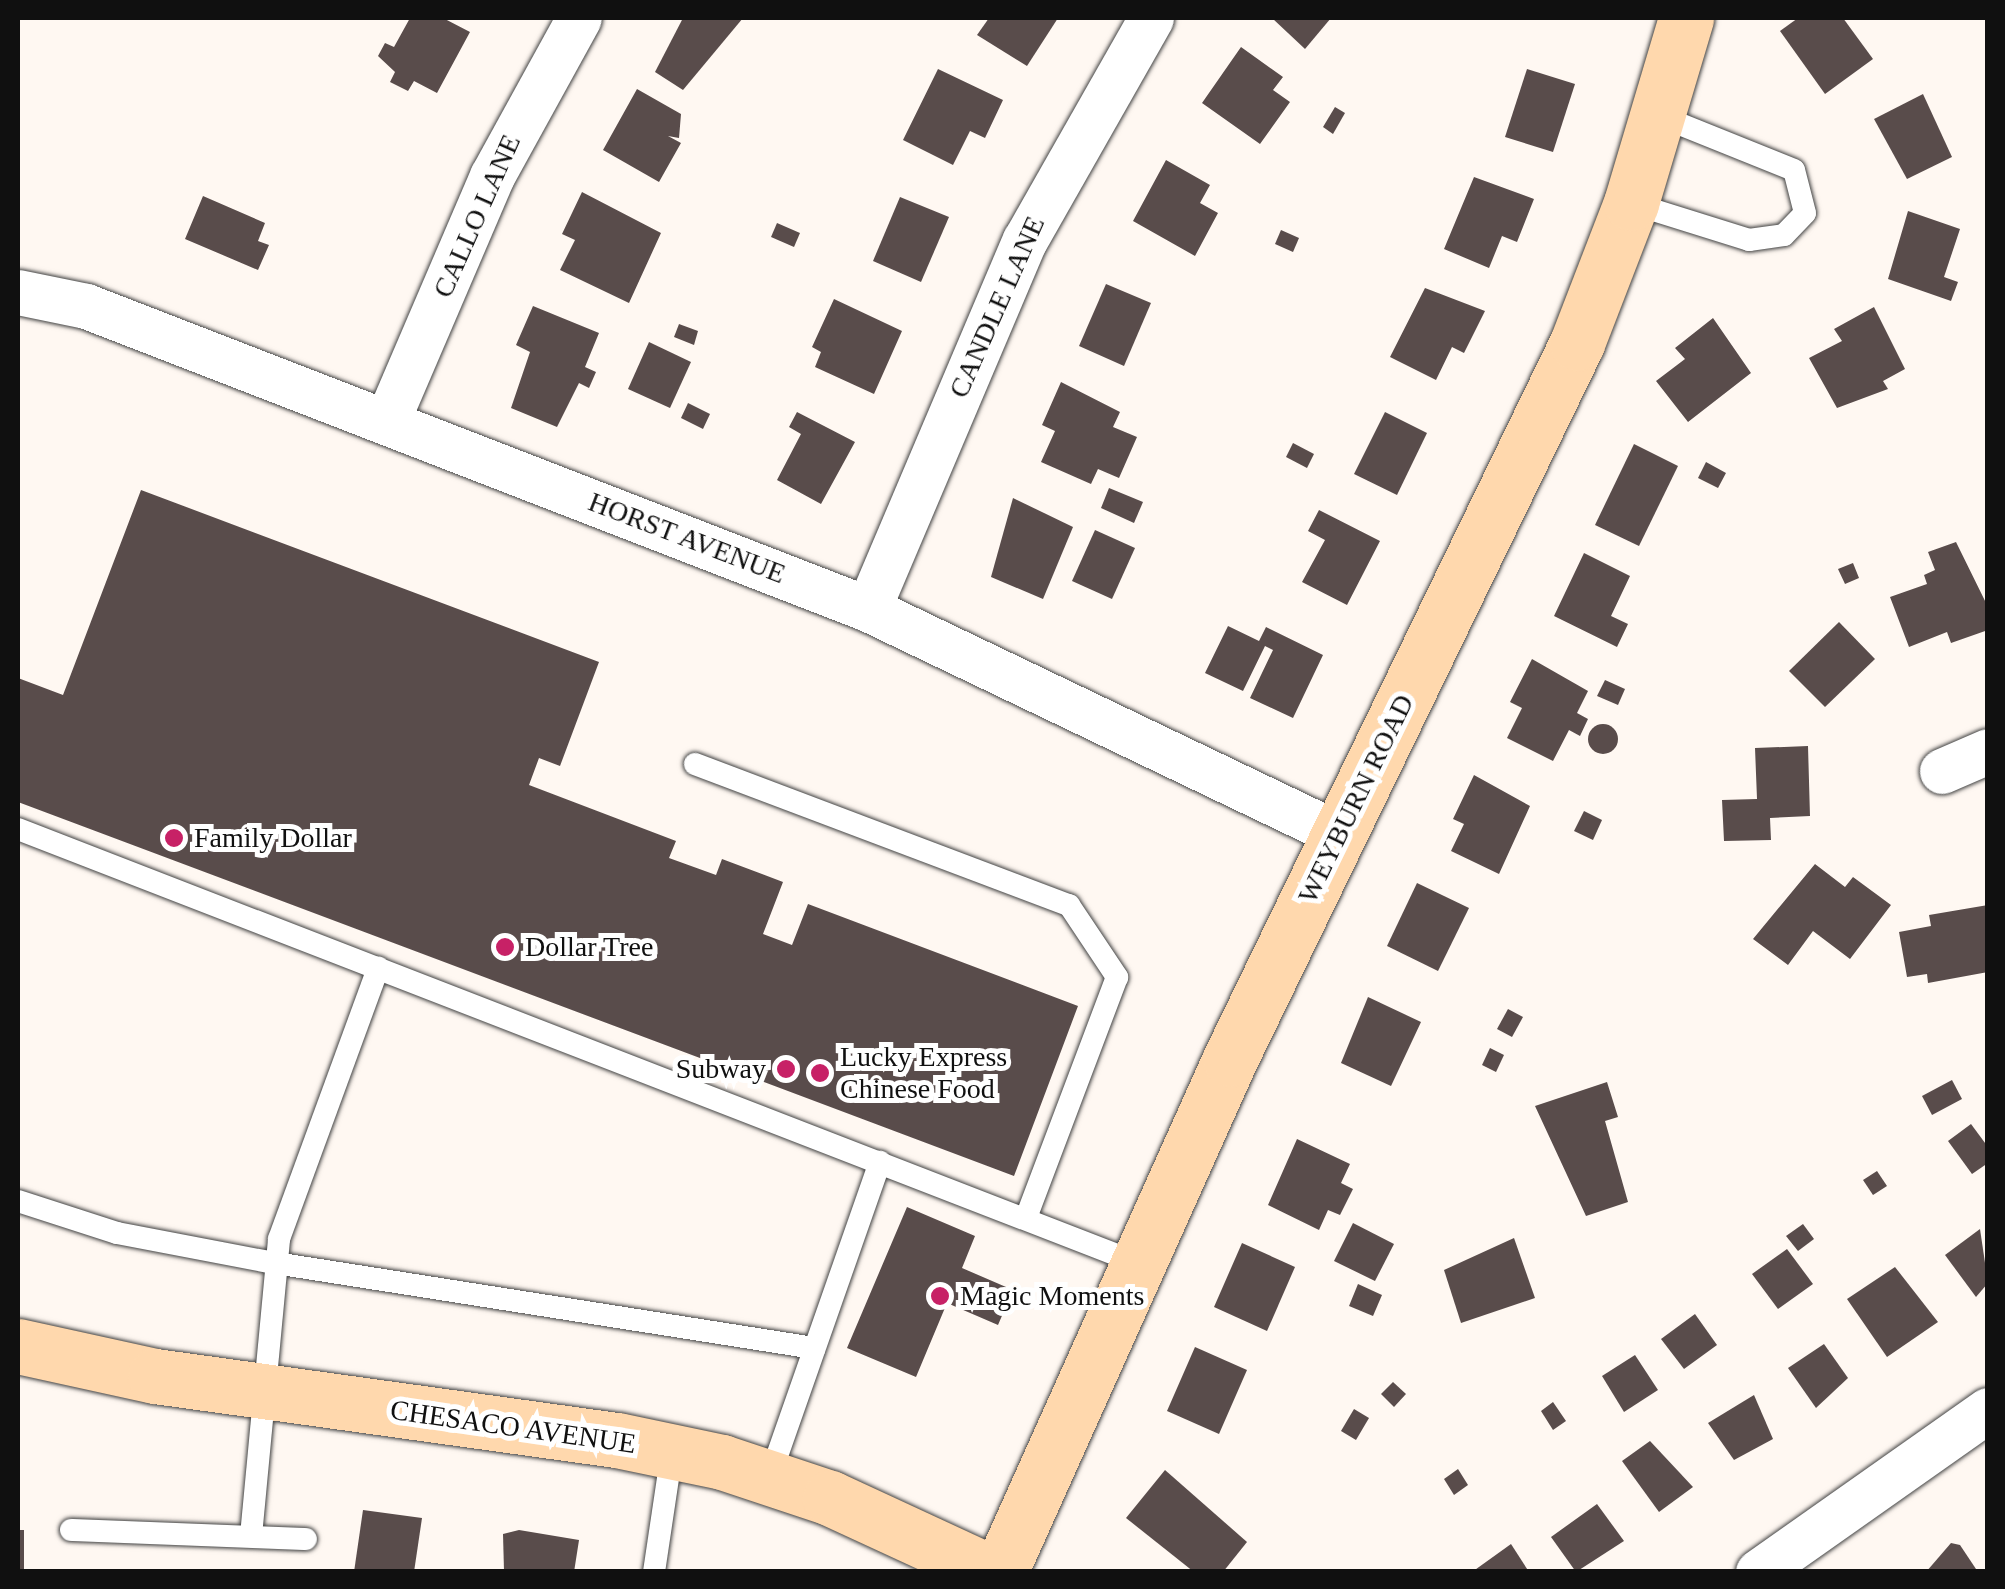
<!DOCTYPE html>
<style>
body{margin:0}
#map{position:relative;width:2005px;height:1589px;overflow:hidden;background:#fff8f2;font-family:"Times New Roman",serif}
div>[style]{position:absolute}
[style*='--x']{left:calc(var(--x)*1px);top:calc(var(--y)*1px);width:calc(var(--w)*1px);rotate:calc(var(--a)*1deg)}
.building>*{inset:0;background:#594c4b}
.round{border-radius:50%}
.roads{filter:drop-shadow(0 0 2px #434343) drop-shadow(0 0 2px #434343)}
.lane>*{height:22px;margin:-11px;padding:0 11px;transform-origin:11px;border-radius:11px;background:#fff}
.street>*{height:45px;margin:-22.5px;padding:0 22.5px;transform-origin:22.5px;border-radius:22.5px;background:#fff}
.secondary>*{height:55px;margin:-27.5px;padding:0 27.5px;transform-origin:27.5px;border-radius:27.5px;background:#ffd8ad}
.dots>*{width:28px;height:28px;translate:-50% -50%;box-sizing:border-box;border:5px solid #fff;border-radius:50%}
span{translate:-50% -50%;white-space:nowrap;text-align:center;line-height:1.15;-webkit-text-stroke:10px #fff;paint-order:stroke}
.street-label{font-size:28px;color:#101010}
.poi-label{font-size:28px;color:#101010}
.left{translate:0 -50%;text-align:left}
.right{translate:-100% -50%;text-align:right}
.frame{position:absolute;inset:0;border:20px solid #101010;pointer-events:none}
</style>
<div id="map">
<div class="building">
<i style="clip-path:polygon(410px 18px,443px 18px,470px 32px,437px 93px,414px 81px,408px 91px,390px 82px,395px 72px,378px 56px,385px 43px,394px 47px)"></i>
<i style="clip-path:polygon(683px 18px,743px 18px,683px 90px,655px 72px)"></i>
<i style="clip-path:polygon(989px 18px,1058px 18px,1027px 66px,977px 35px)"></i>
<i style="clip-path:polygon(1272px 18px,1331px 18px,1305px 49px)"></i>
<i style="clip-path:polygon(1798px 18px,1843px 18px,1873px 59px,1825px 94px,1780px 31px)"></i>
<i style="clip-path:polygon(1241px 47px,1283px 77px,1273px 90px,1290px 102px,1260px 144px,1202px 103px)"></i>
<i style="clip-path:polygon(938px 69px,1003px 100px,985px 138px,970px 131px,953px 165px,903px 140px)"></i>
<i style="clip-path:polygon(1527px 69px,1575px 84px,1553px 152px,1505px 137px)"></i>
<i style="clip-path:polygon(637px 89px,681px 114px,679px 138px,668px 136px,681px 143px,659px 182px,603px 150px)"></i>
<i style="clip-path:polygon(1923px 94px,1952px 157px,1907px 179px,1874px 119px)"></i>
<i style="clip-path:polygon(1335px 107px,1345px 113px,1333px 134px,1323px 127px)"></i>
<i style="clip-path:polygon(1166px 160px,1210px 185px,1200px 203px,1218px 213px,1195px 256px,1133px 221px)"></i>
<i style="clip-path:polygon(1474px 177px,1534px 199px,1517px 242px,1502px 236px,1489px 268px,1444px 249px)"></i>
<i style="clip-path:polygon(582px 192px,661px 233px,629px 303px,560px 270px,575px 240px,562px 234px)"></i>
<i style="clip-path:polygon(203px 196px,265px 223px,258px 241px,269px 245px,258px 270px,185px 239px)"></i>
<i style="clip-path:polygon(900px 197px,949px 217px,921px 282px,873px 261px)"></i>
<i style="clip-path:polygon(1908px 211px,1960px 229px,1944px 277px,1958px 282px,1951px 301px,1888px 279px)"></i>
<i style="clip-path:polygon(777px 223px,800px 233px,794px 247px,771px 237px)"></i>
<i style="clip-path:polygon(1281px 230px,1299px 238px,1293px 252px,1275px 244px)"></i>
<i style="clip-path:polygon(1106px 284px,1151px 303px,1124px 366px,1079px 346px)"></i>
<i style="clip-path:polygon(1425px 288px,1485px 311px,1464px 353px,1452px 347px,1436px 380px,1390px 357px)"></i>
<i style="clip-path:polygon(834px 299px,902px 331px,874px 394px,815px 367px,821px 352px,812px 347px)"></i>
<i style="clip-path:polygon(533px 306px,599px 333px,585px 367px,596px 372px,589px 388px,579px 383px,557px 427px,511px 408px,530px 352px,516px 345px)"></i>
<i style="clip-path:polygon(1874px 307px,1905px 369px,1883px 381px,1888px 389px,1837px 408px,1809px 358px,1842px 341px,1834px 329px)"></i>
<i style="clip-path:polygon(1713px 318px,1751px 373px,1688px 422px,1656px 381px,1685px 359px,1675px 348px)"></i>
<i style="clip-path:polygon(679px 324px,698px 331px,694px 345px,674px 337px)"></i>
<i style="clip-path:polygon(649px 342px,691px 362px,670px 408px,628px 389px)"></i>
<i style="clip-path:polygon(1061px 382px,1120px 412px,1113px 427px,1137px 437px,1119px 478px,1098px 469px,1091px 484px,1041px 462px,1055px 431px,1042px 425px)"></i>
<i style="clip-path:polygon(688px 403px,710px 414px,703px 429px,681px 418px)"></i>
<i style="clip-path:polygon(797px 412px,855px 442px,821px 504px,777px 480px,801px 434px,789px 427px)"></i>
<i style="clip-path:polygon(1385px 412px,1427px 433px,1397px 495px,1354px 474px)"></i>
<i style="clip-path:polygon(1293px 443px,1314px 454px,1307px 468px,1286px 457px)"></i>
<i style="clip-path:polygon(1634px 444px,1678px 466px,1639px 546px,1595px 525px)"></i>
<i style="clip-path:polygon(1706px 462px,1726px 473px,1718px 488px,1698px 478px)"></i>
<i style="clip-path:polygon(1109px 488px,1143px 502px,1134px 523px,1101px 508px)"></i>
<i style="clip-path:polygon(141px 490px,599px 662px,560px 766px,539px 758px,529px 785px,676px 841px,669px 858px,716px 875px,722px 859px,783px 882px,763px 934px,792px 945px,808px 904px,1078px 1006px,1014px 1176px,18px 802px,18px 678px,63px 695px)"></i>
<i style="clip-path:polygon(1013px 498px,1073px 527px,1043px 599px,991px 577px)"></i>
<i style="clip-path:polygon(1319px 510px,1380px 541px,1347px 605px,1302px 582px,1325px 540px,1308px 531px)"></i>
<i style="clip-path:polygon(1095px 530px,1135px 548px,1112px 599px,1072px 581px)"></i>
<i style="clip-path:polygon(1956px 542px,1988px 607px,1988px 630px,1951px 643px,1947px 632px,1909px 647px,1890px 597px,1927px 584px,1924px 575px,1935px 570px,1928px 552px)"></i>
<i style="clip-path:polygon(1584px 553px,1630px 576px,1611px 616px,1628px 624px,1617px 647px,1554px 616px)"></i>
<i style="clip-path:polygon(1853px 563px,1859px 578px,1845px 584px,1838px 569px)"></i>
<i style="clip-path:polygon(1839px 622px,1875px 659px,1825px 707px,1789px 671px)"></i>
<i style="clip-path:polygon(1228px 626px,1259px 641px,1266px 627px,1323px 655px,1293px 718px,1250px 698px,1273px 650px,1265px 646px,1243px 691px,1205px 673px)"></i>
<i style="clip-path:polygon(1532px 659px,1588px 691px,1577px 713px,1588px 719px,1580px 736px,1569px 730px,1553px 761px,1507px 738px,1522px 708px,1510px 702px)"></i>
<i style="clip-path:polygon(1605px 680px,1625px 689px,1618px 705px,1597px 696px)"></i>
<i class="round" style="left:1588px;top:724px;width:30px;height:30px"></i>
<i style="clip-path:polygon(1808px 746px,1810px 816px,1770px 818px,1771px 840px,1724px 841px,1722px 800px,1757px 799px,1755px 748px)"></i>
<i style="clip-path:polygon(1474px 775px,1530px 806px,1499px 874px,1451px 851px,1464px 824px,1453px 819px)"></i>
<i style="clip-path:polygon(1584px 811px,1602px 820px,1593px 840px,1574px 831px)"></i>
<i style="clip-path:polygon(1815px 864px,1845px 887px,1853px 877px,1891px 905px,1850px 959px,1813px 931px,1788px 965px,1753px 939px)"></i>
<i style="clip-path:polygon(1417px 883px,1469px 908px,1438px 971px,1387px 946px)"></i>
<i style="clip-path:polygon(1988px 905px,1988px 972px,1928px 983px,1927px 974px,1907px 977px,1899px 932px,1931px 926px,1929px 915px)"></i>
<i style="clip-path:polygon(1368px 997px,1421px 1022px,1391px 1086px,1341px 1063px)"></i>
<i style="clip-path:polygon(1508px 1009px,1523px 1017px,1512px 1037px,1497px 1029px)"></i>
<i style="clip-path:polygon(1490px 1048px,1504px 1055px,1496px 1072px,1482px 1065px)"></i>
<i style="clip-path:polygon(1952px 1080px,1962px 1099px,1932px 1115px,1922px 1096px)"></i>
<i style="clip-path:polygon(1607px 1082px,1618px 1117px,1605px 1121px,1628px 1202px,1586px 1216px,1535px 1106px)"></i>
<i style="clip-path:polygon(1971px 1124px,1988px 1147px,1988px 1163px,1972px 1174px,1948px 1141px)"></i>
<i style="clip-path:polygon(1297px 1139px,1350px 1164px,1341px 1183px,1353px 1189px,1340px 1215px,1328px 1210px,1319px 1230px,1268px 1205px)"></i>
<i style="clip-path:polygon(1877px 1171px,1887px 1186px,1873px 1195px,1863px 1180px)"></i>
<i style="clip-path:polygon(907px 1207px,975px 1236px,962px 1268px,1013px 1290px,998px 1325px,947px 1303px,916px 1377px,847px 1348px)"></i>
<i style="clip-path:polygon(1353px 1223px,1394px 1244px,1375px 1281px,1334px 1261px)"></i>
<i style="clip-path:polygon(1803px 1224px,1814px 1239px,1798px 1251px,1786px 1236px)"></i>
<i style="clip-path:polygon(1980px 1229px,1988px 1283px,1976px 1297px,1945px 1255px)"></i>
<i style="clip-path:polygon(1514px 1238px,1535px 1298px,1461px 1323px,1444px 1270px)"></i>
<i style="clip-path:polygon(1242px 1243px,1295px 1267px,1267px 1331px,1214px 1307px)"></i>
<i style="clip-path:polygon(1787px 1249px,1813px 1284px,1778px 1309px,1752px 1274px)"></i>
<i style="clip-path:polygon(1895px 1267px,1938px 1322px,1887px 1357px,1847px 1299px)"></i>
<i style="clip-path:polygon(1358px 1284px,1382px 1295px,1373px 1316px,1349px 1306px)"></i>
<i style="clip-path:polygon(1695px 1314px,1717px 1345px,1684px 1369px,1661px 1339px)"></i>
<i style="clip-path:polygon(1824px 1344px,1848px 1378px,1816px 1408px,1788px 1368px)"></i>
<i style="clip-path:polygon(1195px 1347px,1247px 1370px,1219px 1434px,1167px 1411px)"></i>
<i style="clip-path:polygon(1635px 1355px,1658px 1390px,1624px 1412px,1602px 1376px)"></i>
<i style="clip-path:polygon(1393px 1382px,1406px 1394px,1394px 1407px,1381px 1394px)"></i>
<i style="clip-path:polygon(1754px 1395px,1773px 1439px,1734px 1460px,1708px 1423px)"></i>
<i style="clip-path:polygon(1553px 1402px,1566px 1421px,1553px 1430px,1541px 1411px)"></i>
<i style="clip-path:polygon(1354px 1409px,1369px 1418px,1356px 1440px,1341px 1431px)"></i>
<i style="clip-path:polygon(1650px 1441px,1693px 1487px,1659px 1512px,1622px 1461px)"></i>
<i style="clip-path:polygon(1458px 1469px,1468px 1485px,1454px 1495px,1444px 1479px)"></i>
<i style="clip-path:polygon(1165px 1470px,1247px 1542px,1223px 1572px,1194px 1572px,1126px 1518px)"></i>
<i style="clip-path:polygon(1597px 1504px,1624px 1541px,1576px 1572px,1551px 1537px)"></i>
<i style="clip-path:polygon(363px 1510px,422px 1518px,414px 1572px,354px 1572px)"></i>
<i style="clip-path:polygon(18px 1530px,24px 1530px,24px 1572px,18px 1572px)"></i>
<i style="clip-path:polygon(519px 1530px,579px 1540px,574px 1572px,504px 1571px,503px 1534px)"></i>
<i style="clip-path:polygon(1951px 1543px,1960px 1545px,1978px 1572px,1926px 1572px)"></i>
<i style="clip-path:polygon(1511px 1544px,1529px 1572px,1472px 1572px)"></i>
</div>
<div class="roads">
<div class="lane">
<i style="--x:1631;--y:203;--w:124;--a:17.4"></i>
<i style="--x:1749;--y:240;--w:35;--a:-8"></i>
<i style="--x:1784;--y:235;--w:30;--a:-46"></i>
<i style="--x:1805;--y:213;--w:44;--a:-104.3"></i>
<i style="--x:1794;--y:170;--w:144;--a:-158.1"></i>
<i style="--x:695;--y:764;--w:400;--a:20.7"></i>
<i style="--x:1069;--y:905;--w:87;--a:56.3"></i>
<i style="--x:1117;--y:977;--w:258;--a:110.7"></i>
<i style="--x:18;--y:829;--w:1198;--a:21.19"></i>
<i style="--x:18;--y:1201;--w:104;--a:17.9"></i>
<i style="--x:117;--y:1233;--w:161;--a:10.8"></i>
<i style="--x:275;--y:1263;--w:546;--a:8.96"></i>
<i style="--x:770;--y:1476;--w:333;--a:-70.7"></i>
<i style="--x:71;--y:1530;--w:235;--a:2.2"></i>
<i style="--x:251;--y:1536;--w:298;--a:-84.6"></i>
<i style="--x:279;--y:1239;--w:289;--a:-69.9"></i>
<i style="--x:654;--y:1572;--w:122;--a:-81.5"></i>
</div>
<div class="street">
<i style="--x:18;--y:292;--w:69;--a:11.6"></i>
<i style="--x:86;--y:306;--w:839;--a:21.18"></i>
<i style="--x:868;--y:609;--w:521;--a:25.58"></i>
<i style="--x:387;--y:421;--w:267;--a:-66.8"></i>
<i style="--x:492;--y:176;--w:180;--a:-61.2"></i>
<i style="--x:868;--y:609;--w:401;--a:-67"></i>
<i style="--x:1025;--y:240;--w:255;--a:-60.4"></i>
<i style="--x:1942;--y:771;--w:50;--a:-23.5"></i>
<i style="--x:1758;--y:1572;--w:281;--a:-35.2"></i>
</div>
<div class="secondary">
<i style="--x:18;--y:1346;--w:140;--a:12.4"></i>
<i style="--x:155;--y:1376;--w:466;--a:7.9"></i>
<i style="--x:617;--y:1440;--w:107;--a:11.8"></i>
<i style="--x:722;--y:1462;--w:114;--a:18.4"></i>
<i style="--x:830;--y:1498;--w:176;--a:24.8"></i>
<i style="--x:1000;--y:1572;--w:562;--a:-65.85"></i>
<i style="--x:1230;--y:1059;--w:796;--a:-64.14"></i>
<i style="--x:1577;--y:343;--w:150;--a:-68.9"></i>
<i style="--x:1631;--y:203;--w:193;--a:-73.4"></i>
</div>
</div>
<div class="dots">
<i style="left:174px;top:838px;background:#c72166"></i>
<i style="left:505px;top:947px;background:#c72166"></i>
<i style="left:786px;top:1069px;background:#c72166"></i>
<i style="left:820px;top:1073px;background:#c72166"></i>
<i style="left:940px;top:1296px;background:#c72166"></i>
</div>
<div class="street-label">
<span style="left:477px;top:216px;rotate:-66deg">CALLO LANE</span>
<span style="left:997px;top:307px;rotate:-66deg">CANDLE LANE</span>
<span style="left:687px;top:538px;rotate:21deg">HORST AVENUE</span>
<span style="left:1356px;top:799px;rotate:-64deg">WEYBURN ROAD</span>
<span style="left:513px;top:1427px;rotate:8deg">CHESACO AVENUE</span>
</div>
<div class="poi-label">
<span class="left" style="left:194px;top:838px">Family Dollar</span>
<span class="left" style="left:525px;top:947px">Dollar Tree</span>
<span class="left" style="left:840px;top:1073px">Lucky Express<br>Chinese Food</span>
<span class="right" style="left:766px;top:1069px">Subway</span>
<span class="left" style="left:960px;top:1296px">Magic Moments</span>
</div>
<div class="frame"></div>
</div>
